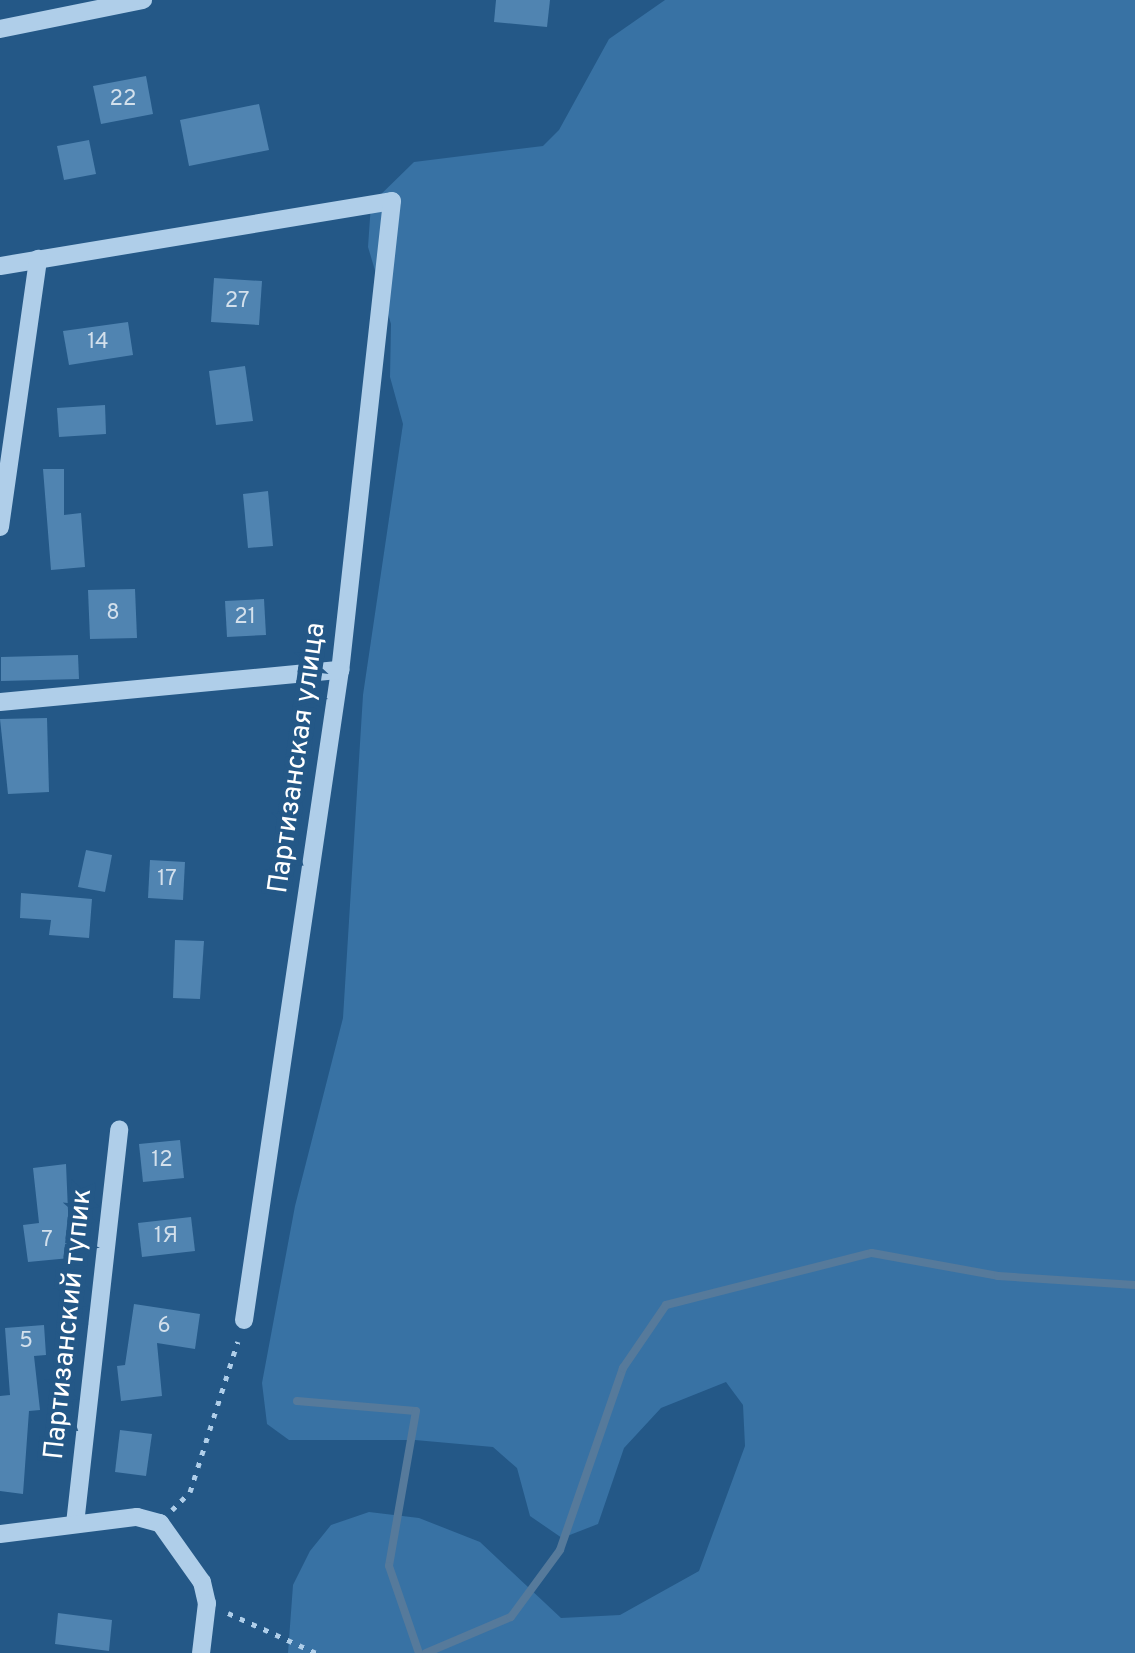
<!DOCTYPE html>
<meta charset="utf-8">
<style>
body{margin:0}
#map{position:relative;width:1135px;height:1653px;overflow:hidden;background:#245887;font-family:Overpass,sans-serif}
div>[style]{position:absolute}
[style*='--x']{left:calc(var(--x)*1px);top:calc(var(--y)*1px);width:calc(var(--w)*1px);rotate:calc(var(--a)*1deg)}
.green>*{inset:0;background:#3872a4}
.stream>*{height:8px;margin:-4px;padding:0 4px;transform-origin:4px;border-radius:4px;background:#567a9b}
.building>*{inset:0;background:#5084b1}
.path>*{height:5px;margin-top:-2.5px;transform-origin:0;background:repeating-linear-gradient(90deg,#afcee9 0 5px,transparent 0 13px)}
.minor>*{height:18px;margin:-9px;padding:0 9px;transform-origin:9px;border-radius:9px;background:#afcee9}
span{translate:-50% -50%;white-space:nowrap;text-align:center;line-height:1.15;-webkit-text-stroke:10px #245887;paint-order:stroke}
.number-label{font-size:22px;color:#d3e0ec}
.number-label span{-webkit-text-stroke-width:0}
.street-label{font-size:28px;color:#fff}
</style>
<div id="map">
<div class="green">
<i style="clip-path:polygon(665px 0,1135px 0,1135px 1653px,288px 1653px,293px 1585px,310px 1551px,331px 1525px,369px 1512px,419px 1518px,480px 1542px,561px 1618px,620px 1615px,699px 1571px,745px 1446px,743px 1405px,726px 1382px,661px 1408px,624px 1448px,598px 1524px,562px 1538px,530px 1516px,517px 1468px,493px 1447px,415px 1440px,289px 1440px,267px 1424px,262px 1383px,295px 1206px,343px 1018px,363px 695px,403px 424px,390px 377px,391px 324px,368px 247px,371px 204px,414px 162px,543px 146px,559px 130px,609px 39px)"></i>
</div>
<div class="stream">
<i style="--x:297;--y:1401;--w:119;--a:4.8"></i>
<i style="--x:416;--y:1411;--w:157;--a:99.9"></i>
<i style="--x:389;--y:1566;--w:92;--a:71"></i>
<i style="--x:426;--y:1653;--w:92;--a:-23"></i>
<i style="--x:511;--y:1617;--w:83;--a:-53.8"></i>
<i style="--x:560;--y:1550;--w:193;--a:-70.9"></i>
<i style="--x:623;--y:1368;--w:76;--a:-55.7"></i>
<i style="--x:666;--y:1305;--w:212;--a:-14.2"></i>
<i style="--x:872;--y:1253;--w:128;--a:10.3"></i>
<i style="--x:998;--y:1276;--w:137;--a:3.8"></i>
</div>
<div class="building">
<i style="clip-path:polygon(496px 0,550px 0,547px 27px,494px 22px)"></i>
<i style="clip-path:polygon(146px 76px,153px 114px,101px 124px,93px 86px)"></i>
<i style="clip-path:polygon(259px 104px,269px 150px,189px 166px,180px 120px)"></i>
<i style="clip-path:polygon(89px 140px,96px 174px,64px 180px,57px 146px)"></i>
<i style="clip-path:polygon(214px 278px,262px 281px,259px 325px,211px 322px)"></i>
<i style="clip-path:polygon(128px 322px,133px 355px,69px 365px,63px 331px)"></i>
<i style="clip-path:polygon(245px 366px,253px 421px,216px 425px,209px 371px)"></i>
<i style="clip-path:polygon(105px 405px,106px 434px,59px 437px,57px 408px)"></i>
<i style="clip-path:polygon(43px 469px,64px 469px,64px 515px,81px 513px,85px 567px,51px 570px)"></i>
<i style="clip-path:polygon(268px 491px,273px 546px,248px 548px,243px 494px)"></i>
<i style="clip-path:polygon(135px 589px,137px 638px,90px 639px,88px 590px)"></i>
<i style="clip-path:polygon(264px 599px,266px 635px,227px 637px,225px 601px)"></i>
<i style="clip-path:polygon(78px 655px,79px 679px,1px 681px,1px 657px)"></i>
<i style="clip-path:polygon(47px 718px,49px 792px,8px 794px,0 719px)"></i>
<i style="clip-path:polygon(86px 850px,112px 855px,105px 892px,78px 887px)"></i>
<i style="clip-path:polygon(150px 860px,185px 862px,183px 900px,148px 898px)"></i>
<i style="clip-path:polygon(21px 893px,92px 899px,89px 938px,49px 935px,51px 920px,20px 918px)"></i>
<i style="clip-path:polygon(175px 940px,204px 941px,200px 999px,173px 998px)"></i>
<i style="clip-path:polygon(180px 1140px,184px 1178px,143px 1182px,139px 1144px)"></i>
<i style="clip-path:polygon(66px 1164px,70px 1258px,28px 1262px,23px 1225px,39px 1223px,33px 1168px)"></i>
<i style="clip-path:polygon(191px 1217px,195px 1251px,142px 1257px,138px 1223px)"></i>
<i style="clip-path:polygon(134px 1304px,200px 1314px,195px 1349px,157px 1343px,162px 1396px,121px 1401px,117px 1366px,125px 1365px)"></i>
<i style="clip-path:polygon(44px 1325px,46px 1355px,34px 1356px,40px 1410px,29px 1411px,23px 1494px,0 1491px,0 1396px,10px 1395px,5px 1328px)"></i>
<i style="clip-path:polygon(120px 1430px,152px 1434px,146px 1476px,115px 1472px)"></i>
<i style="clip-path:polygon(58px 1613px,112px 1620px,109px 1651px,55px 1644px)"></i>
</div>
<div class="path">
<i style="--x:172;--y:1510;--w:25;--a:-45"></i>
<i style="--x:190;--y:1492;--w:158;--a:-72.4"></i>
<i style="--x:228;--y:1613;--w:97;--a:24.4"></i>
</div>
<div class="minor">
<i style="--x:0;--y:29;--w:146;--a:-11.5"></i>
<i style="--x:0;--y:266;--w:397;--a:-9.4"></i>
<i style="--x:392;--y:201;--w:472;--a:96.3"></i>
<i style="--x:340;--y:670;--w:657;--a:98.4"></i>
<i style="--x:0;--y:527;--w:271;--a:-81.9"></i>
<i style="--x:0;--y:702;--w:342;--a:-5.4"></i>
<i style="--x:75;--y:1524;--w:397;--a:-83.6"></i>
<i style="--x:0;--y:1534;--w:138;--a:-7.1"></i>
<i style="--x:137;--y:1517;--w:24;--a:15"></i>
<i style="--x:160;--y:1523;--w:72;--a:54.6"></i>
<i style="--x:202;--y:1582;--w:22;--a:77"></i>
<i style="--x:207;--y:1603;--w:50;--a:96.8"></i>
</div>
<div class="number-label">
<span style="left:123px;top:100px">22</span>
<span style="left:237px;top:302px">27</span>
<span style="left:98px;top:343px">14</span>
<span style="left:113px;top:614px">8</span>
<span style="left:245px;top:618px">21</span>
<span style="left:167px;top:880px">17</span>
<span style="left:162px;top:1161px">12</span>
<span style="left:166px;top:1237px">1Я</span>
<span style="left:47px;top:1241px">7</span>
<span style="left:164px;top:1327px">6</span>
<span style="left:26px;top:1342px">5</span>
</div>
<div class="street-label">
<span style="left:298px;top:758px;rotate:-82deg">Партизанская улица</span>
<span style="left:69px;top:1324px;rotate:-84deg">Партизанский тупик</span>
</div>
</div>
